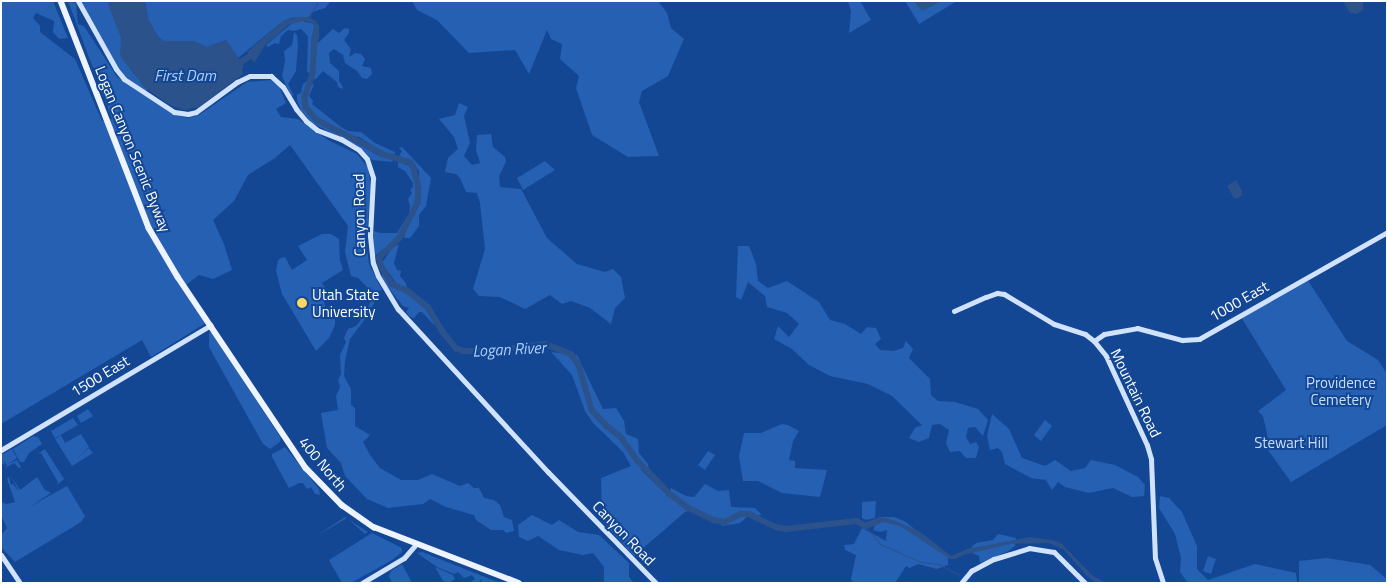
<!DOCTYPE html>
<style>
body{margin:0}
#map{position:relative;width:1388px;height:584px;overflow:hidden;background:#134794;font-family:"Titillium Web",sans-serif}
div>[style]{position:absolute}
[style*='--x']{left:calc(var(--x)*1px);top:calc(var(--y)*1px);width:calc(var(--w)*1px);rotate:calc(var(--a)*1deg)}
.green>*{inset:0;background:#2560b3}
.water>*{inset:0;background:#2c528b}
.stream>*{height:1px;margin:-0.5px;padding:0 0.5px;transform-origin:0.5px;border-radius:0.5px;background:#2c528b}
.river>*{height:5.5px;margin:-2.75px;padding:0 2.75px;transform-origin:2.75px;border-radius:2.75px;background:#2c528b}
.secondary>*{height:5px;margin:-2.5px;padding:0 2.5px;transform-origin:2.5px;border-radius:2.5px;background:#d1e2fc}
.primary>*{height:5.5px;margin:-2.75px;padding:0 2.75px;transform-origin:2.75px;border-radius:2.75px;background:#edf3ff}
.dots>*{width:14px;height:14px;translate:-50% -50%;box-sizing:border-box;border:2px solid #134794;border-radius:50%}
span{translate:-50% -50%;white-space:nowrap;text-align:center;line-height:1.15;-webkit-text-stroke:4px #134794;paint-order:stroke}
.street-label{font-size:15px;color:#fff}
.poi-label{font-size:15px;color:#fff}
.left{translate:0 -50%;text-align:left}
.park-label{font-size:15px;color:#c9dffd}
.water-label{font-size:16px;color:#aecef9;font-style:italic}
.frame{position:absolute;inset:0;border:2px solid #fff;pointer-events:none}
</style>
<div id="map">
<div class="green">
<i style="clip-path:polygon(1px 1px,53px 1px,68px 38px,59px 39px,53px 32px,54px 21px,36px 13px,33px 18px,40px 26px,40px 32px,75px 59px,102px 121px,112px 119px,68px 1px,76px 3px,78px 24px,84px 26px,117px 77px,174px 115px,188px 118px,199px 115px,247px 82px,271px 80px,279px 86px,286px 103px,276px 109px,281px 117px,298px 119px,328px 140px,357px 154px,368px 168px,371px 188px,366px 242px,369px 264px,382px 290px,373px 293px,358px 278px,351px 276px,345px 252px,348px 226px,290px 145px,275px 158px,248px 175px,234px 201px,213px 220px,224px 244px,232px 270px,213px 279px,199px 275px,183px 287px,205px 322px,204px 324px,151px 357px,142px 340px,1px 424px)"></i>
<i style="clip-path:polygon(81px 1px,111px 1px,148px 88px,146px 92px,123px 75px,116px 65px)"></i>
<i style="clip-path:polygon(145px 1px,331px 1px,325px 8px,313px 12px,304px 22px,312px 23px,315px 27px,313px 43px,319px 42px,333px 29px,339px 33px,345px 28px,349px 29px,349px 33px,344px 40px,351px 49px,349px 57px,355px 53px,361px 54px,365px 59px,362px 66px,371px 68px,372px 74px,367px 79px,362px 78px,357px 71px,345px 63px,343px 55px,334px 49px,329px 53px,330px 63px,339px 71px,339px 81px,343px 87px,342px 89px,338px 87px,337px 82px,323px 71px,315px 80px,307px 71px,308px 36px,301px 29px,294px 31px,288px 30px,281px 36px,279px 44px,275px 43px,268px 47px,266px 45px,296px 20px,294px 17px,283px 21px,238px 58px,226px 40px,207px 47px,193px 41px,163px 41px,157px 35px,148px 19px)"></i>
<i style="clip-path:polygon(412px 1px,658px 1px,667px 13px,671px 28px,684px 39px,668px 76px,642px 91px,639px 102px,659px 156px,628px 157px,592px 135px,576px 88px,579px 76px,560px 59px,562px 44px,551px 39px,547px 30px,529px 74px,515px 50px,469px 53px,437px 20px,417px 10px)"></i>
<i style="clip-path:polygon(848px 1px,860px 1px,871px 20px,849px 33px,851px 11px)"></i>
<i style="clip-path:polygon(905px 1px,957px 1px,919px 24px)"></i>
<i style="clip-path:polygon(294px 32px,297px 35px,298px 45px,296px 71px,288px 84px,293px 94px,292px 99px,282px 76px,285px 61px,284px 51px,292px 45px)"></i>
<i style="clip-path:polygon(307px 81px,314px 85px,309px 96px,313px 101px,312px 104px,341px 127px,348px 131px,361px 132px,375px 143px,395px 152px,395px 154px,386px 154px,359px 137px,352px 136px,331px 126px,331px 128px,379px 156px,392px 159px,393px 162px,372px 160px,359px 147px,312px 123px,301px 111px,297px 100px,297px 95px,301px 93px,303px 84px)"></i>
<i style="clip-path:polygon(459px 103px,468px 107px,464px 116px,470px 143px,464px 156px,472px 165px,480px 163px,476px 150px,477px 135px,491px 134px,493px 147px,505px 157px,506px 162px,499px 176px,500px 187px,521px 189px,547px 238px,577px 264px,605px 272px,613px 269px,621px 277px,625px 298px,615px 308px,611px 324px,590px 308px,571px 301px,562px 304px,550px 295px,525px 309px,500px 297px,479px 296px,473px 289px,485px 249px,480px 203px,477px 193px,466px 192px,460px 178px,456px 174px,445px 172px,448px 158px,458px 149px,454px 137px,439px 119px,455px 115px)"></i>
<i style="clip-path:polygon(402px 147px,431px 178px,426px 206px,419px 215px,419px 226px,410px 238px,404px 238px,405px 231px,375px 256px,373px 253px,373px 231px,381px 233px,397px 233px,409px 214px,410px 206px,408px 199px,412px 193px,410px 190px,413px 187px,413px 183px,405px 171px,398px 167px,398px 162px,410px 166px,413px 170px,416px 184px,419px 183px,419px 171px,413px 162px,399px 156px,402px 151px,399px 148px)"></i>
<i style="clip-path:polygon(545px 161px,555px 170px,523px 190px,517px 178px)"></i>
<i style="clip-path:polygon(322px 234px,331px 234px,339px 239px,340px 260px,343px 270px,322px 283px,329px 295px,324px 301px,325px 307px,335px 315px,335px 325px,329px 338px,316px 351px,282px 294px,276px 271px,278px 260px,281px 258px,285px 257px,292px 270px,307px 260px,298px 246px)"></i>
<i style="clip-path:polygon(399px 244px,394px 263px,397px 270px,401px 271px,400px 276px,405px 282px,408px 289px,406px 292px,426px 308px,434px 320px,434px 325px,422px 312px,419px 312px,414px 318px,410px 317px,406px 312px,409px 308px,403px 306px,382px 280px,382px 272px,393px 287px,398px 286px,382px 263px,392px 248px)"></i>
<i style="clip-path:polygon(738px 246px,749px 246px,756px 264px,758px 281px,768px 288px,787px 281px,819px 302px,830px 320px,845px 324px,861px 334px,867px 327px,876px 328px,881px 339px,875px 344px,880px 350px,893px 351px,903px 348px,906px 341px,913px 349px,909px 358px,930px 379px,931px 395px,938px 401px,955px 402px,978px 409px,988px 420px,983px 436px,975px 427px,968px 428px,966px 437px,970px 444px,976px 442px,979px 447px,976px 458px,966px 458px,960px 451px,950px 452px,946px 443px,949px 430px,940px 424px,932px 425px,929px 438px,919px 442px,909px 438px,915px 428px,922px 425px,892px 396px,868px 384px,830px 376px,809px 365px,792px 349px,774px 339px,778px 326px,789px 337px,799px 324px,787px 313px,767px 307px,765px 296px,748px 282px,741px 300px,736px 297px)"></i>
<i style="clip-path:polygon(1307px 279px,1347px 341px,1378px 360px,1387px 374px,1387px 425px,1291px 482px,1268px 450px,1268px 438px,1263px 416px,1258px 411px,1286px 390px,1241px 317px)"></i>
<i style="clip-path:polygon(374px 299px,375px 301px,368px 315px,350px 339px,345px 361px,344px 376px,351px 389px,351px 405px,355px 408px,355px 426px,370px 435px,363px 442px,370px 455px,380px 468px,401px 480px,418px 480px,432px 474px,460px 486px,468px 483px,474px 488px,479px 488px,484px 498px,494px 500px,500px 505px,504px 517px,512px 520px,514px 531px,506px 533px,503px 530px,491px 530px,476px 520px,474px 515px,446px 507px,430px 499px,423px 504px,388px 508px,367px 499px,345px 476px,341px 463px,327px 448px,321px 413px,338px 410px,336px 396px,340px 387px,338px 380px,341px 374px,340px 355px,346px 342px,344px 338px,348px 329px,356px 326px,366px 313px,371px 300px)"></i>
<i style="clip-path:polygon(209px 332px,212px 333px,281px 438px,280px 442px,270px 449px,263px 444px,209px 347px)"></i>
<i style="clip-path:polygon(551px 352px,577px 355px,603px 409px,616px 408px,624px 421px,626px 434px,638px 439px,639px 453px,648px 464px,649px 470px,640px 469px,668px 496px,671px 488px,686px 496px,694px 497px,705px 484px,718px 491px,729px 490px,731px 507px,755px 508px,762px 515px,748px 516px,740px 523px,722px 526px,719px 520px,694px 509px,685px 512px,634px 556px,602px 521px,601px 478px,631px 466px,623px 452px,593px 423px,585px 411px,572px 375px)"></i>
<i style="clip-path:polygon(88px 409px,93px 416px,81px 423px,77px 416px)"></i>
<i style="clip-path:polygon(992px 414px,1009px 429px,1022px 458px,1045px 466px,1055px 460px,1071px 471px,1085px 468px,1091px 460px,1115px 465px,1138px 477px,1145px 485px,1144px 496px,1132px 497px,1113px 488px,1089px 493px,1065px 487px,1058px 482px,1052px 490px,1046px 480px,1031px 478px,1005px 464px,1002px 452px,998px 448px,990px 450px,987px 436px)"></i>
<i style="clip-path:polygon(73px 418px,78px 425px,55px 438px,51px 431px)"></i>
<i style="clip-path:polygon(1045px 420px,1052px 426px,1041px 441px,1034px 435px)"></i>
<i style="clip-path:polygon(782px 424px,788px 425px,799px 431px,793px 441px,789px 460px,795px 461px,795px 468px,827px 470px,820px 497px,782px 493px,758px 481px,743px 481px,739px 456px,744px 433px,761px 433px)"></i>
<i style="clip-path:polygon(81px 434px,89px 447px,77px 459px,89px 448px,93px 453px,72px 466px,55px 439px,61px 435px,65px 443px)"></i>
<i style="clip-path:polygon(33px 436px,38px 437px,42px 444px,29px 453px,24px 462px,20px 462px,13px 449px)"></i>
<i style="clip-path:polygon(285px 447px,319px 489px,320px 495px,315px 494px,311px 487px,307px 489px,303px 483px,299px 483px,289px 488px,272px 457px,272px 454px)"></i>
<i style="clip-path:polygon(12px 449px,17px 458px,8px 464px,17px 460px,21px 467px,19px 468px,14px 463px,5px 468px,7px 465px,3px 460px,5px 465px,1px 463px,1px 455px)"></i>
<i style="clip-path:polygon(45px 449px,64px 479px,57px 485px,58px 482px,41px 453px,38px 454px)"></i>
<i style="clip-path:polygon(708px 451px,715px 455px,705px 470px,698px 465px)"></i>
<i style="clip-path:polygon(11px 476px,20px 490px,37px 477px,45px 490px,51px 493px,29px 507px,67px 486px,85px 516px,81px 522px,15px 562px,1px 547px,1px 535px,7px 528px,1px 515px,1px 500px,3px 503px,7px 504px,15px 502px,7px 479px,9px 477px,11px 485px,13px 484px,19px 492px)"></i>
<i style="clip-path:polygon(1160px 496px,1169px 498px,1182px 512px,1197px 546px,1197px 569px,1208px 580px,1255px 564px,1296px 573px,1297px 583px,1188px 583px,1180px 572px,1181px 558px,1175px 534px,1159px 508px)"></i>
<i style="clip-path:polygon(876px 501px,875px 518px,866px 520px,862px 518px,862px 502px)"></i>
<i style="clip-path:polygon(532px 515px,552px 525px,559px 520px,578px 532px,599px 535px,629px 563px,629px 577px,634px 583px,604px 583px,604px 567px,593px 553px,583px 555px,559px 550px,538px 536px,528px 541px,519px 537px,518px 525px)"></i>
<i style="clip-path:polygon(345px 517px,368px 532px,365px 534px,347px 518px,316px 536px)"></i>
<i style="clip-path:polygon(879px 517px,894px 517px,906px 522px,948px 557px,948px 565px,937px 569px,918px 564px,910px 568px,906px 566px,895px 583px,853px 583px,851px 579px,856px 555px,845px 550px,844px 545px,854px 544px,862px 528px,886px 541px,887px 530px,880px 532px,873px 530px)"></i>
<i style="clip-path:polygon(372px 533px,402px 548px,402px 552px,392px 560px,351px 583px,342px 583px,329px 560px)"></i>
<i style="clip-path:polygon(998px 534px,1016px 538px,1015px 546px,1007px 552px,980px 563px,979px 556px,972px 553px,971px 548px,976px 543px,993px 540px)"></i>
<i style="clip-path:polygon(422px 552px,495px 581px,503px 583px,482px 583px,481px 579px,479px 583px,469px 583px,475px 579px,472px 575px,464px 578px,458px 572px,454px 574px,437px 567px,417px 553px)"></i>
<i style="clip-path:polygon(1208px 556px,1216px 559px,1211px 574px,1203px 571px)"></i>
<i style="clip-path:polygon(1327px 558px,1370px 565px,1387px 579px,1387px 583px,1299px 583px,1299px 561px)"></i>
<i style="clip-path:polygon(402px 564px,412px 583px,392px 583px,389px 576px,391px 571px)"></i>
<i style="clip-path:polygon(435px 567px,453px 575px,455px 579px,449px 583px,443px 581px)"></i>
</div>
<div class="water">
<i style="clip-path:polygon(107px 1px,145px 1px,148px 19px,157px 35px,163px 41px,193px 41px,207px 47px,226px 40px,244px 66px,242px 68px,243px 74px,199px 107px,185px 110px,172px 106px,145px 88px,122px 59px,120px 54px,121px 38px)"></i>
<i style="clip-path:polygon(914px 1px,942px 1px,922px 11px)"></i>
<i style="clip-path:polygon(1343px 1px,1363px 1px,1363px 10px,1357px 14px,1350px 13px)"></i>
<i style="clip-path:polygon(297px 17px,308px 17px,316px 21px,319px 26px,319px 38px,311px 56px,311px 40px,314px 27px,313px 23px,304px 21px,290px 24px,266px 44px,254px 63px,247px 52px,283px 21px)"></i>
<i style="clip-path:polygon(1236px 180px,1242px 191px,1242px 195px,1238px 198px,1234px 198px,1227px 186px)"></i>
<i style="clip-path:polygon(882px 517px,896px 521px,919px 531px,951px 556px,967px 549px,1030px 537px,1051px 540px,1061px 543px,1093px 576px,1107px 583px,1097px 583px,1088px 577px,1064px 550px,1049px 543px,1010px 544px,963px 555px,956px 559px,950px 559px,900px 526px,884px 522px,872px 526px,872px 520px)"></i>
</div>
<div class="stream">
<i style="--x:310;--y:18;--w:3;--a:-90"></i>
<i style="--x:310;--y:15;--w:16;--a:-60"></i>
<i style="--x:865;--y:526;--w:23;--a:50"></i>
<i style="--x:880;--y:544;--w:45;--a:23.7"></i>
<i style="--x:921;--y:562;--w:17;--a:7"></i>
<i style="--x:938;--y:564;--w:25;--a:27"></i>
<i style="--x:965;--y:579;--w:6;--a:45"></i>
</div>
<div class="river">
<i style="--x:315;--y:43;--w:31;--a:94"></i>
<i style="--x:313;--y:74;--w:24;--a:109"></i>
<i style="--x:305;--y:97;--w:10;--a:84"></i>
<i style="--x:306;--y:107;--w:17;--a:50"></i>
<i style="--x:317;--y:120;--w:76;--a:27.2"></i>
<i style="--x:385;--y:155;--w:26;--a:16"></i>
<i style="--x:410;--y:162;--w:7;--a:56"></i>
<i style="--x:414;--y:168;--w:21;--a:76"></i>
<i style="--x:419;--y:188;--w:15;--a:94"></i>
<i style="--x:418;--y:203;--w:39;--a:117"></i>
<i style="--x:400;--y:238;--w:28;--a:136"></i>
<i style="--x:380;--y:257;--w:7;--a:90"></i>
<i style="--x:380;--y:264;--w:23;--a:59"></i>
<i style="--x:392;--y:284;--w:17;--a:24"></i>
<i style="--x:408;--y:291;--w:26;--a:39"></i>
<i style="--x:428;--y:307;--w:29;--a:59"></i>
<i style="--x:443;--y:332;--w:21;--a:51"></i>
<i style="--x:456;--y:348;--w:9;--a:21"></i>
<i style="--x:464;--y:351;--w:24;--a:0"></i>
<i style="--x:488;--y:351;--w:58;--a:-6.9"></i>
<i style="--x:546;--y:344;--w:27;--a:22"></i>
<i style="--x:571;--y:354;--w:14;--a:54"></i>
<i style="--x:579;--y:365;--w:47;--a:73.9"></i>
<i style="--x:592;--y:410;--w:22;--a:47"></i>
<i style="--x:607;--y:426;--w:18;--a:38"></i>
<i style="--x:621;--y:437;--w:29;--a:55"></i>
<i style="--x:638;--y:461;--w:46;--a:45.9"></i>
<i style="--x:670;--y:494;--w:21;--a:37"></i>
<i style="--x:687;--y:507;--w:30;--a:26"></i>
<i style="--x:714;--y:520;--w:11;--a:10"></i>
<i style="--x:725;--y:522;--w:18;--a:-27"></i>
<i style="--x:741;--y:514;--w:8;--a:0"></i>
<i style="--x:749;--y:514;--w:30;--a:26"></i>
<i style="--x:776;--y:527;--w:10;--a:11"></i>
<i style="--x:786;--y:529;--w:71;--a:-6.4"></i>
<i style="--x:857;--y:521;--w:9;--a:32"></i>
<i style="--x:865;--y:526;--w:14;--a:-21"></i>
<i style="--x:236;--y:65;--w:22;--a:-32"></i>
</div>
<div class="secondary">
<i style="--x:78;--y:1;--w:78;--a:60.8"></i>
<i style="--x:116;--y:69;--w:13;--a:51"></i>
<i style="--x:124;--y:79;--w:60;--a:33.4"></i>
<i style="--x:174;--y:112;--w:14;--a:8"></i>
<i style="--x:188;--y:114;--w:8;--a:-14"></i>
<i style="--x:196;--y:112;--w:51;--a:-36.2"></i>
<i style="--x:237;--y:82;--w:14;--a:-25"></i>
<i style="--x:250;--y:76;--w:21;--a:0"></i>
<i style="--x:271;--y:76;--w:16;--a:43"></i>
<i style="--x:283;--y:87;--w:26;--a:59"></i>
<i style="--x:296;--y:109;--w:16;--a:50"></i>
<i style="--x:306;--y:121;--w:14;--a:39"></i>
<i style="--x:317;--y:130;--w:26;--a:21"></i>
<i style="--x:341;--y:139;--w:21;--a:31"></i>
<i style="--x:359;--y:150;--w:12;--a:48"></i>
<i style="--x:367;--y:159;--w:20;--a:72"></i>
<i style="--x:373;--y:178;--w:58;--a:93"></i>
<i style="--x:370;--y:236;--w:27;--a:84"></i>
<i style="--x:373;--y:263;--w:14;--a:69"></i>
<i style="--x:378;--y:276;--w:39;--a:59"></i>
<i style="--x:398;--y:309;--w:222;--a:47.4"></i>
<i style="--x:548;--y:472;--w:155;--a:45.8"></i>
<i style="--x:954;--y:311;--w:35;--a:-24"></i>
<i style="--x:986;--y:297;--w:12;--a:-20"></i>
<i style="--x:997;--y:293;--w:7;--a:8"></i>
<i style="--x:1004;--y:294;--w:58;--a:31"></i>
<i style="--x:1054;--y:324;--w:33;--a:18"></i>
<i style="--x:1085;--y:334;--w:11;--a:38"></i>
<i style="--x:1094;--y:341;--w:19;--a:51"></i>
<i style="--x:1106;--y:356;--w:98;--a:65.3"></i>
<i style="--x:1147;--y:445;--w:15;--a:74"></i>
<i style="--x:1151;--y:459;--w:99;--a:87.7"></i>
<i style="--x:1155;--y:558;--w:26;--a:72"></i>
<i style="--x:1094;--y:341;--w:12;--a:-35"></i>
<i style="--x:1104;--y:334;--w:34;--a:-10"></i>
<i style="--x:1137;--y:328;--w:47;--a:14.9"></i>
<i style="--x:1182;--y:340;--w:17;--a:-3"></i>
<i style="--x:1199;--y:339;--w:216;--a:-29.6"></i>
<i style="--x:1;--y:450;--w:244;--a:-30.8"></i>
<i style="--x:1;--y:555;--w:34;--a:56"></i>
<i style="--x:362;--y:583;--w:49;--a:-30.8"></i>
<i style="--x:404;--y:558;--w:18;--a:-49"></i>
<i style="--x:961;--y:583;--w:16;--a:-50"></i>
<i style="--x:971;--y:571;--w:26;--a:-28"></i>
<i style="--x:994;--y:559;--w:37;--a:-17"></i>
<i style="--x:1029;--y:548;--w:25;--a:9"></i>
<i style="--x:1054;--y:552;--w:44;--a:45"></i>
</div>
<div class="primary">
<i style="--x:61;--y:1;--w:243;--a:68.8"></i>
<i style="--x:149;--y:228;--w:57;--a:59.4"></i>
<i style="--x:178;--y:277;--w:230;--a:56.2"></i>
<i style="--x:306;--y:468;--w:52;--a:45.8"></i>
<i style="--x:342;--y:505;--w:39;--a:35"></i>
<i style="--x:374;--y:527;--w:155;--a:21.1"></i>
</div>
<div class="dots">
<i style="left:302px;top:303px;background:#ffd763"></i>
</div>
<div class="street-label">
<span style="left:133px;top:149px;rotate:68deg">Logan Canyon Scenic Byway</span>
<span style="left:359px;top:215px;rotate:-91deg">Canyon Road</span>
<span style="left:1239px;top:301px;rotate:-30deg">1000 East</span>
<span style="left:100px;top:376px;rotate:-31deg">1500 East</span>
<span style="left:1136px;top:393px;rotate:64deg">Mountain Road</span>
<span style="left:323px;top:464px;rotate:50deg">400 North</span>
<span style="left:624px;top:533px;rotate:46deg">Canyon Road</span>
</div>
<div class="poi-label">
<span class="left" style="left:312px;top:303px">Utah State<br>University</span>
</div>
<div class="park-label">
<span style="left:1341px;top:391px">Providence<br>Cemetery</span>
<span style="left:1291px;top:443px">Stewart Hill</span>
</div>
<div class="water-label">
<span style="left:185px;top:75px">First Dam</span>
<span style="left:509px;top:349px;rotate:-3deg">Logan River</span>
</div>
<div class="frame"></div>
</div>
